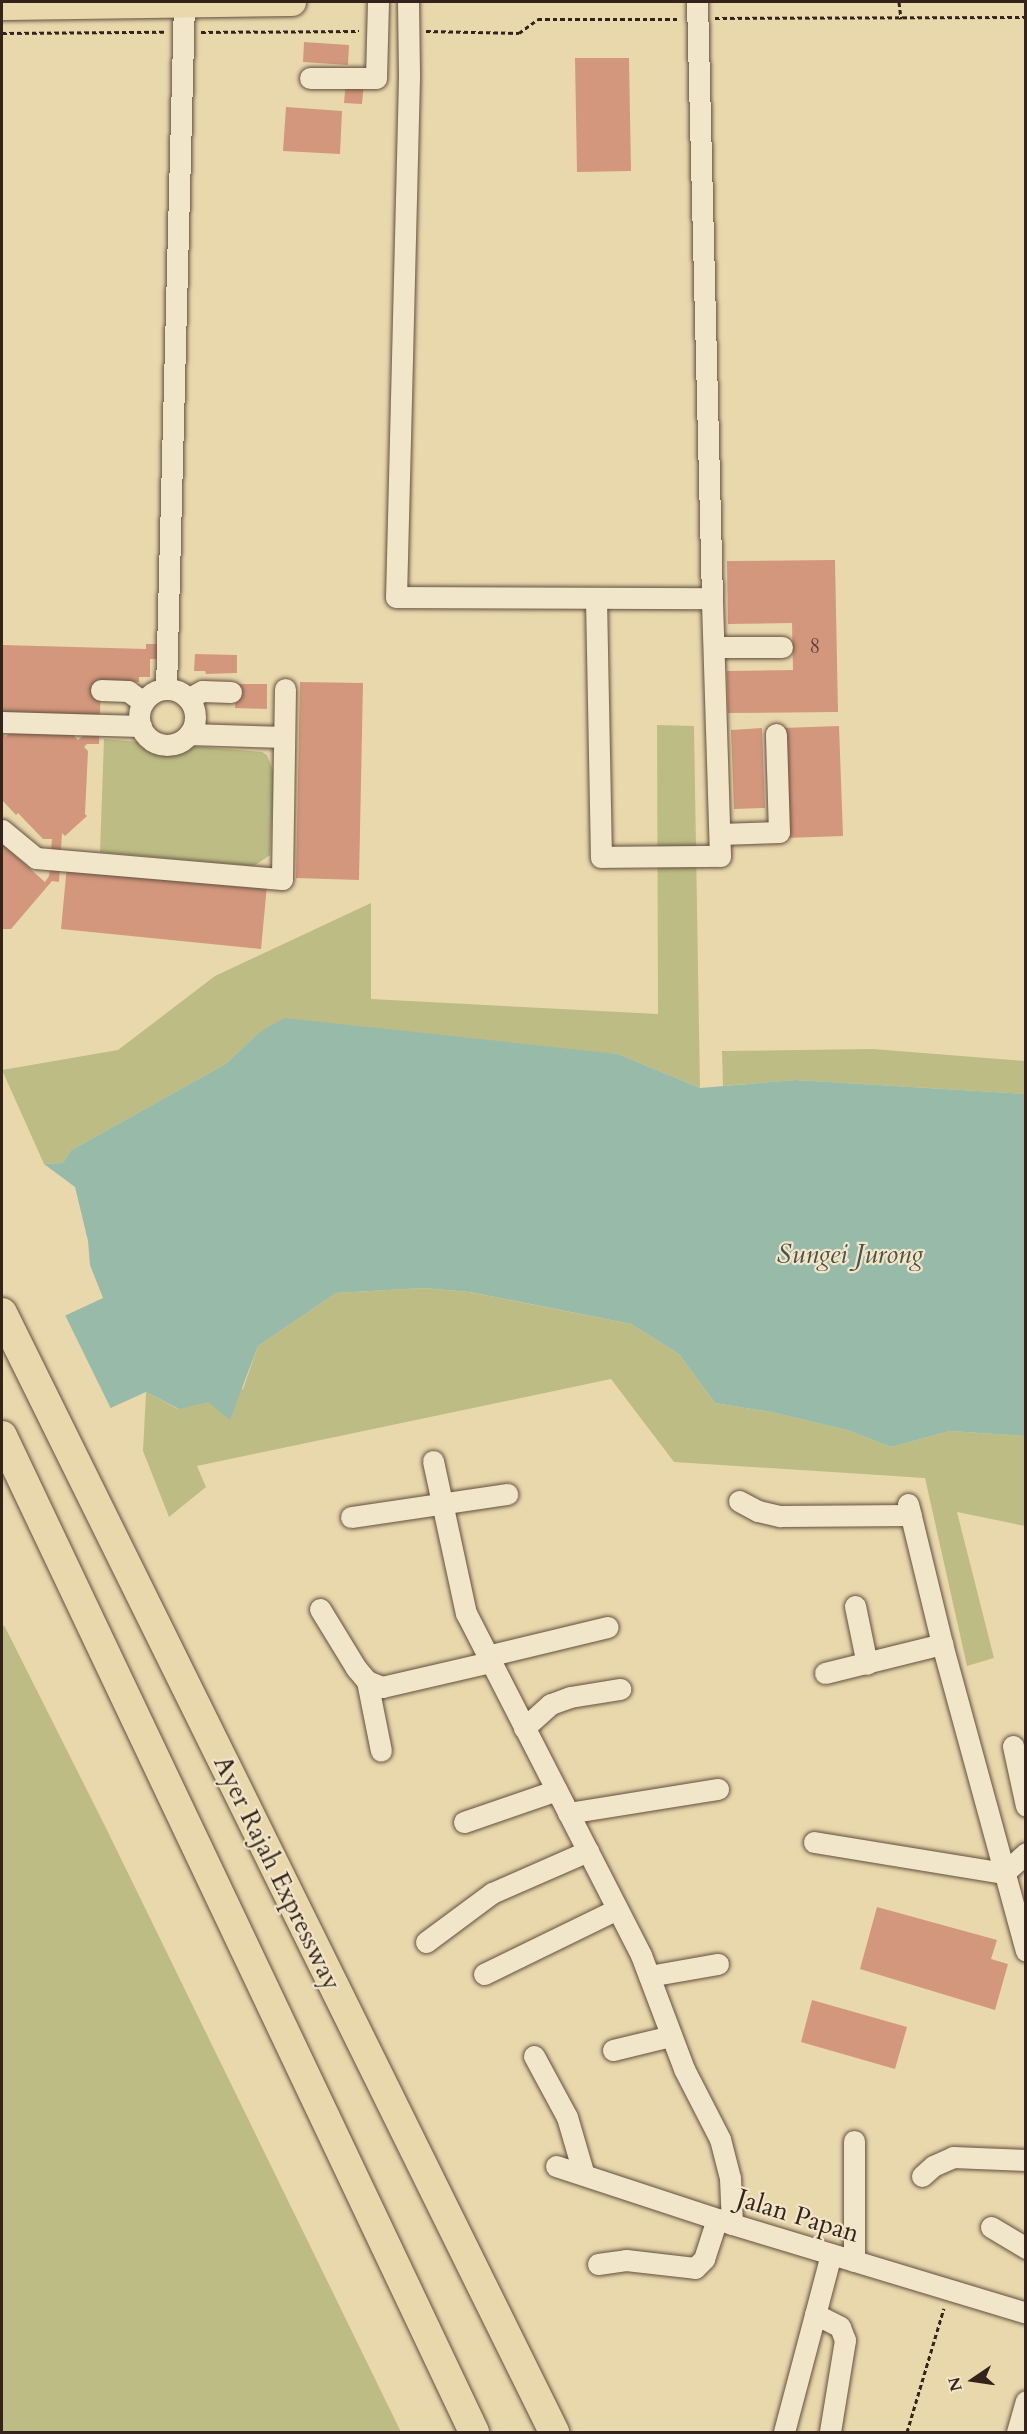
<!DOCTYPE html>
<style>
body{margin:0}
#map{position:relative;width:1027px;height:2434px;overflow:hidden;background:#ead8ad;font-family:Cardo,serif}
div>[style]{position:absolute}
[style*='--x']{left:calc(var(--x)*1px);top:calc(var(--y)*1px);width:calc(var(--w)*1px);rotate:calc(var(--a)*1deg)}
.green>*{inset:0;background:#bdbc85}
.water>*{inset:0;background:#98baa9}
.pier>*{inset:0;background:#ead8ad}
.building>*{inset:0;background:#d3977d}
.path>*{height:3px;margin-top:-1.5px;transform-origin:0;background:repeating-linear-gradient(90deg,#34231a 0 4.5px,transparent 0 7.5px)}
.roads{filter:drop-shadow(0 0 2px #62503f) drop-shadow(0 0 2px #62503f)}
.minor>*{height:21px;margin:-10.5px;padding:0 10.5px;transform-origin:10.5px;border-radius:10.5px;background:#f1e6ca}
.minor>.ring{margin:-10.5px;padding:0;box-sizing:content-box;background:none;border:21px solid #f1e6ca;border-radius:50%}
.major>*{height:27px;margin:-13.5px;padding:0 13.5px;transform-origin:13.5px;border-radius:13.5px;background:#ead8ad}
.highway>*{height:30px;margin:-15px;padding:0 15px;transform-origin:15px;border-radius:15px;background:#ead8ad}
span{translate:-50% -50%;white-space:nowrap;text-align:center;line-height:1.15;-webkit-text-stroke:4.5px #f1e6ca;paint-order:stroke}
.number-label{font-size:22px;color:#5c4033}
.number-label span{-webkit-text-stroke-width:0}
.street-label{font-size:26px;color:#34231a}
.water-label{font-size:27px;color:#525045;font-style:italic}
.frame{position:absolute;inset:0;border:3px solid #34231a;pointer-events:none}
.north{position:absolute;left:943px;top:2350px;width:60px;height:60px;-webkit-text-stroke:4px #f1e6ca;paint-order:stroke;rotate:257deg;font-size:16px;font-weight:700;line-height:24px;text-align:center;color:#34231a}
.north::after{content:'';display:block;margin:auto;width:21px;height:27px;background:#34231a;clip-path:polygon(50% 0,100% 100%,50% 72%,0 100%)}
</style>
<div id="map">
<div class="green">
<i style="clip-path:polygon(657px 725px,694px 726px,700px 1088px,618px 1054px,257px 1034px,227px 1063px,70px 1151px,63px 1163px,44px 1164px,2px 1070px,118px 1050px,215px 976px,371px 903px,371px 999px,658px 1014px)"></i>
<i style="clip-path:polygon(104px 739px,262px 752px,267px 755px,274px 773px,270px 855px,254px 866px,100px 852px)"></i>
<i style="clip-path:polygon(873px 1049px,1025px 1061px,1025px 1094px,796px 1080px,723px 1086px,722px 1051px)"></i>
<i style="clip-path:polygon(423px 1288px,469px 1292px,631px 1324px,679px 1354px,715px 1403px,771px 1412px,847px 1430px,891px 1447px,950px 1431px,1025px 1436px,1025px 1526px,957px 1512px,994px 1658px,967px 1666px,925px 1478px,674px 1462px,611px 1379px,197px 1466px,206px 1487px,169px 1517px,143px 1451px,146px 1392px,178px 1409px,243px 1389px,258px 1346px,336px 1293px)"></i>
<i style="clip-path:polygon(4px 1625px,106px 1828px,401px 2432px,2px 2432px,2px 1630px)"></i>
</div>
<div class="water">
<i style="clip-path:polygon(284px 1018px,618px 1054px,700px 1088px,796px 1080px,1025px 1094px,1025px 1436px,950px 1431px,891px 1447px,847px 1430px,771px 1412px,715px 1403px,679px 1354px,631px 1324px,470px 1292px,423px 1288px,336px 1293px,258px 1346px,230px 1420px,208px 1402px,179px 1409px,146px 1392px,5px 1456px,2px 1345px,103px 1298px,90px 1265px,88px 1241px,75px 1187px,44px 1164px,63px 1163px,70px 1151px,227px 1063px,257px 1034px)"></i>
</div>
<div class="pier">
<i style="clip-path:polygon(64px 1313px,112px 1411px,2px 1460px,2px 1342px)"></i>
</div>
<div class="building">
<i style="clip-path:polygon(304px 42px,349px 45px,348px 65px,303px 62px)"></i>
<i style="clip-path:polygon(575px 58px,629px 58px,631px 171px,577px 172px)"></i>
<i style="clip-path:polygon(346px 80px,364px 82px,362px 104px,344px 103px)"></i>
<i style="clip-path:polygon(286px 107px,342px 111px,340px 154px,283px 151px)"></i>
<i style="clip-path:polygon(835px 560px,838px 712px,728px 713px,727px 671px,793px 670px,792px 623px,728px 624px,727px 561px)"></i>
<i style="clip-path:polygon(146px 644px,159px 644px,159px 659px,150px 659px,150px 677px,139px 677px,139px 682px,101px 681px,99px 744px,87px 744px,84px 747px,88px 751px,85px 814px,87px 816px,65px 836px,62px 833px,59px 882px,52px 881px,11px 929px,2px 929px,2px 844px,45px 882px,49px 876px,52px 839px,43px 839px,18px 813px,16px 815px,2px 800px,2px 733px,5px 737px,10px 733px,73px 735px,78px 740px,85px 734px,2px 712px,2px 645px,146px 649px)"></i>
<i style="clip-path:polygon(195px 654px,237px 655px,237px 673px,206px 674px,205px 671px,194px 671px)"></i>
<i style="clip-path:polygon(300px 682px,363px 683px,359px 880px,296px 878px)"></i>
<i style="clip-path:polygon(236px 684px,267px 684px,267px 709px,235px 708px)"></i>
<i style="clip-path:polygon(839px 726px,843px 836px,785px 838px,782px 728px)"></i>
<i style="clip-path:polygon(762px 728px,765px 808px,734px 809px,731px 730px)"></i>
<i style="clip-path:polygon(67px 865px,267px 885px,261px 949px,61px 929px)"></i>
<i style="clip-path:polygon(877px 1907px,997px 1940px,991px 1959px,1008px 1964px,995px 2010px,860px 1969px)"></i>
<i style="clip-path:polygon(812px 2000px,907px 2027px,895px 2069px,801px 2042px)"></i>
</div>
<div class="path">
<i style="--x:899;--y:2;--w:17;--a:83"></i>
<i style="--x:715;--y:18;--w:311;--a:-0.2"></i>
<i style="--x:426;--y:31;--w:93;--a:1.2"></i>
<i style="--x:519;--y:33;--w:24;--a:-36"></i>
<i style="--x:538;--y:19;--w:141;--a:0"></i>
<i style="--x:201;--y:32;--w:158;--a:-0.4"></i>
<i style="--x:2;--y:33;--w:162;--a:-0.4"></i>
<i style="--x:907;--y:2432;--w:129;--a:-73.4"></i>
</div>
<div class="roads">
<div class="minor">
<i style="--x:408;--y:2;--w:76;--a:89.2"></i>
<i style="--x:409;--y:78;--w:519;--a:91.43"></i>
<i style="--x:396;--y:597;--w:316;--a:0.2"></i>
<i style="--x:712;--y:598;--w:596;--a:-91.44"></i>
<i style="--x:310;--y:78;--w:66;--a:0"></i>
<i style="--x:376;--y:78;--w:76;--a:-88.5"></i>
<i style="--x:596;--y:598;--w:259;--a:88.9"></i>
<i style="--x:601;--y:857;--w:119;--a:-0.5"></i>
<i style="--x:720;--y:856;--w:258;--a:-91.8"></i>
<i style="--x:715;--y:647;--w:67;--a:0"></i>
<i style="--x:166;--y:689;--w:687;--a:-88.5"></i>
<i class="ring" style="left:139px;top:689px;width:35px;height:35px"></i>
<i style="--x:101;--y:690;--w:27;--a:2"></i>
<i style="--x:128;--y:691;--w:19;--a:36"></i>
<i style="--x:189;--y:698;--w:15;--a:-28"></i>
<i style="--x:202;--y:691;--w:29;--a:2"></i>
<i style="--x:2;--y:722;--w:139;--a:1.6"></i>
<i style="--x:189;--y:734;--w:95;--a:1.8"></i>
<i style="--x:2;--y:830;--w:44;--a:39.5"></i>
<i style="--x:36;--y:858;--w:247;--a:4.9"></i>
<i style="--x:282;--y:879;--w:190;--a:-89.1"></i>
<i style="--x:720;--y:834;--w:59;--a:-1.9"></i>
<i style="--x:779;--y:832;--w:98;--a:-91.8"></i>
<i style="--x:433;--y:1461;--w:156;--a:77.8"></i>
<i style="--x:466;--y:1613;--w:384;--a:62.9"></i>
<i style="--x:641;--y:1955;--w:122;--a:69.3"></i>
<i style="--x:684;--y:2069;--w:79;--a:62.8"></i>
<i style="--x:720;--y:2139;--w:40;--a:75.6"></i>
<i style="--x:730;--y:2178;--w:46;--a:87.5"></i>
<i style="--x:739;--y:1501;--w:21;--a:28"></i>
<i style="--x:758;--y:1511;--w:23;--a:13"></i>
<i style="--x:780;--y:1516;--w:131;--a:-0.4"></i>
<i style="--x:908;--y:1504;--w:144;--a:76.3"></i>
<i style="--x:942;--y:1644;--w:318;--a:74.7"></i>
<i style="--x:351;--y:1517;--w:158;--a:-8.4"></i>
<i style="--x:855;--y:1606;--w:59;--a:78.3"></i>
<i style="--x:320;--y:1609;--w:69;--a:58.6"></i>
<i style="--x:356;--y:1668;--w:17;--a:50"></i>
<i style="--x:367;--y:1681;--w:16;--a:22"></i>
<i style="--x:382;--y:1687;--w:111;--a:-13"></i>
<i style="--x:487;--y:1656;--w:124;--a:-13.5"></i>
<i style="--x:825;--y:1673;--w:121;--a:-13.9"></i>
<i style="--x:367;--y:1681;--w:71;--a:78.7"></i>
<i style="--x:524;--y:1728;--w:36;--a:-42"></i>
<i style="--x:551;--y:1704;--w:20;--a:-20"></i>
<i style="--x:570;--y:1697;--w:51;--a:-9.1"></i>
<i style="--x:1013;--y:1746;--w:61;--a:77.8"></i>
<i style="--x:568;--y:1813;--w:152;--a:-9.1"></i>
<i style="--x:464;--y:1822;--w:98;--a:-19"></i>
<i style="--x:814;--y:1842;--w:193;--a:9.3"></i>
<i style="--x:1004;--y:1873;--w:30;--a:-42"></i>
<i style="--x:426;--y:1942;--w:82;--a:-36.6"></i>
<i style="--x:492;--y:1893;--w:105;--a:-23.6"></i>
<i style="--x:484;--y:1974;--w:148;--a:-26"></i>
<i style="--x:649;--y:1976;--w:70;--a:-9.9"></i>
<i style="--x:613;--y:2050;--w:60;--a:-13.6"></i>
<i style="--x:534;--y:2056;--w:69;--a:61.6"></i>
<i style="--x:567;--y:2117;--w:60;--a:73.7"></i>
<i style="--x:854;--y:2141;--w:120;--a:90"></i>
<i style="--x:556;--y:2166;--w:185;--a:18.2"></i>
<i style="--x:732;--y:2224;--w:307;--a:16.8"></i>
<i style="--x:922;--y:2176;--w:15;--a:-42"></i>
<i style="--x:933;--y:2166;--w:22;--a:-24"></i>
<i style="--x:953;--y:2157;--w:73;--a:2.4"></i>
<i style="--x:991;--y:2227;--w:41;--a:31"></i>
<i style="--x:598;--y:2264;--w:28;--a:-8"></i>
<i style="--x:626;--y:2260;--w:69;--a:6.6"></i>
<i style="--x:695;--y:2268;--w:13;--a:-45"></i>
<i style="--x:704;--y:2259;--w:42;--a:-72"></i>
<i style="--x:815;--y:2314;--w:28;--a:27"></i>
<i style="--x:840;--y:2327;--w:14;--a:69"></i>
<i style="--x:845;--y:2340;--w:93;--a:99.3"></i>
<i style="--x:784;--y:2432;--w:184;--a:-75.2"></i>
<i style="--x:1017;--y:2432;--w:32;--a:-74"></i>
</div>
<div class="major">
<i style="--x:2;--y:6;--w:290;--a:-0.8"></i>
</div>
<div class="highway">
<i style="--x:2;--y:1313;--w:1248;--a:63.74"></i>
<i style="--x:2;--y:1436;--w:1102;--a:64.64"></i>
</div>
</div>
<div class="number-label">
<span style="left:815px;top:647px">8</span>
</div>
<div class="street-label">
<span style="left:277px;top:1873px;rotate:64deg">Ayer Rajah Expressway</span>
<span style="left:798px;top:2216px;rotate:17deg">Jalan Papan</span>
</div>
<div class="water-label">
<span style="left:850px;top:1255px">Sungei Jurong</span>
</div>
<div class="frame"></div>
<div class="north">N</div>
</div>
